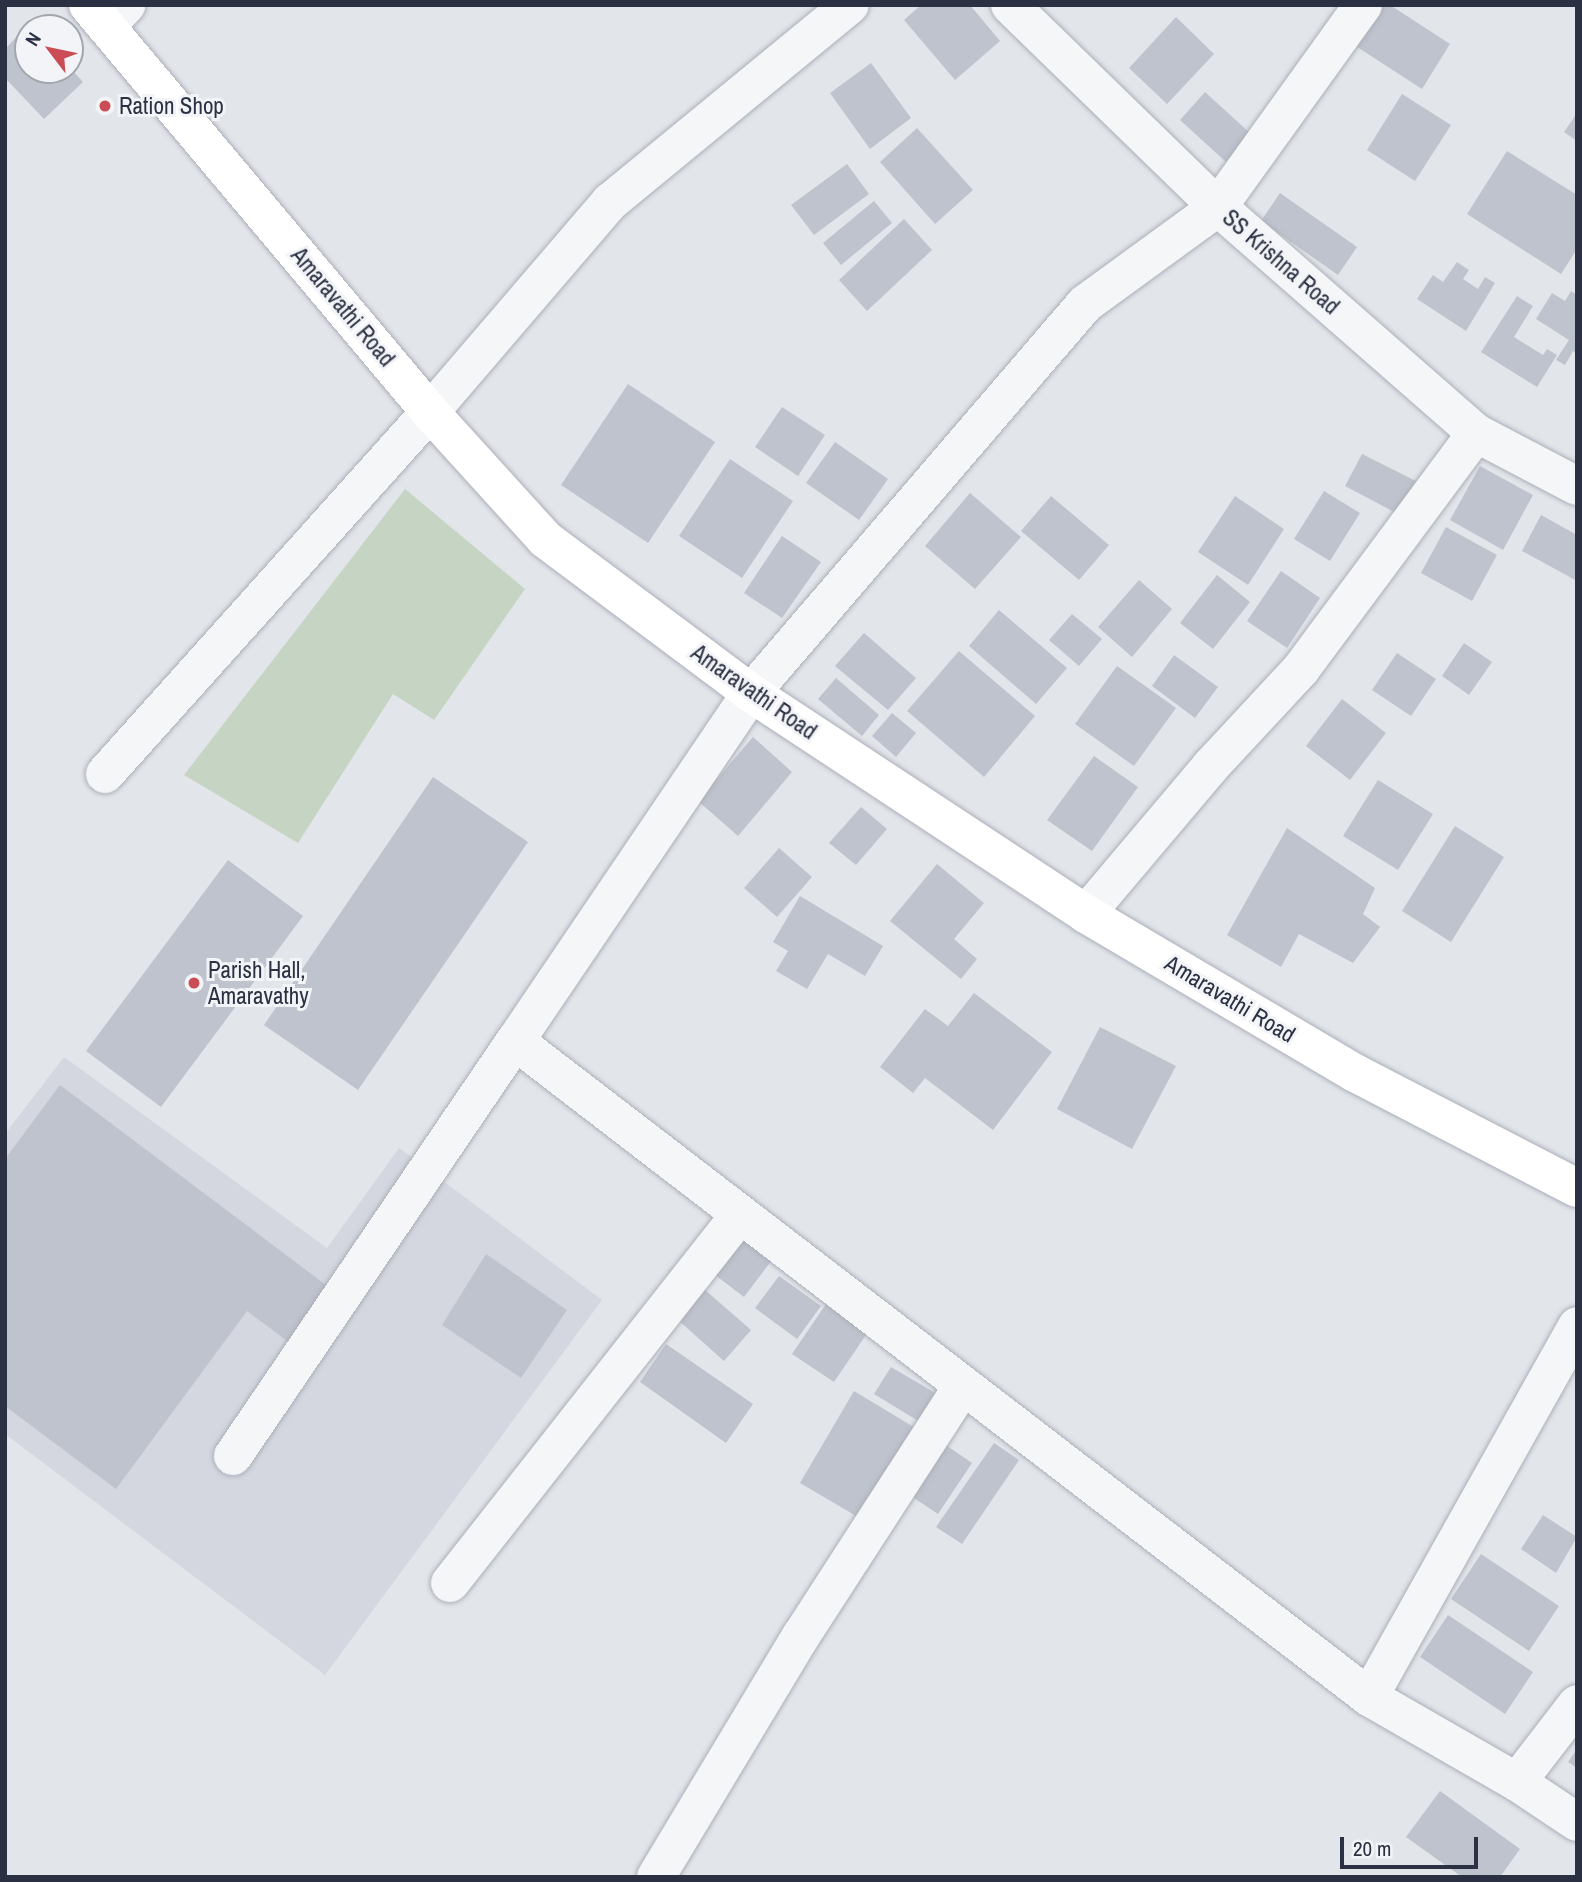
<!DOCTYPE html>
<style>
body{margin:0}
#map{position:relative;width:1582px;height:1882px;overflow:hidden;background:#e2e5ea;font-family:"Archivo Narrow",sans-serif}
div>[style]{position:absolute}
[style*='--x']{left:calc(var(--x)*1px);top:calc(var(--y)*1px);width:calc(var(--w)*1px);rotate:calc(var(--a)*1deg)}
.built>*{inset:0;background:#d4d7df}
.green>*{inset:0;background:#c6d4c4}
.building>*{inset:0;background:#bfc3cd}
.roads{filter:drop-shadow(0 0 2px #abafb8) drop-shadow(0 0 2px #abafb8)}
.minor>*{height:38px;margin:-19px;padding:0 19px;transform-origin:19px;border-radius:19px;background:#f5f6f8}
.major>*{height:38px;margin:-19px;padding:0 19px;transform-origin:19px;border-radius:19px;background:#fff}
.dots>*{width:19px;height:19px;translate:-50% -50%;box-sizing:border-box;border:4px solid #f2f4f7;border-radius:50%}
span{translate:-50% -50%;white-space:nowrap;text-align:center;line-height:1.15;-webkit-text-stroke:6px #f2f4f7;paint-order:stroke}
.poi-label{font-size:23px;color:#2b3142}
.left{translate:0 -50%;text-align:left}
.street-label{font-size:23px;color:#2b3142}
.frame{position:absolute;inset:0;border:7px solid #2b3142;pointer-events:none}
.north{position:absolute;left:14px;top:14px;width:70px;height:70px;box-sizing:border-box;background:#f2f4f7;border:2px solid #a2a6af;border-radius:50%;rotate:302deg;font-size:19px;font-weight:700;line-height:28px;text-align:center;color:#2b3142}
.north::after{content:'';display:block;margin:auto;width:24px;height:32px;background:#ca4c55;clip-path:polygon(50% 0,100% 100%,50% 72%,0 100%)}
.scale{position:absolute;left:1340px;top:1837px;width:138px;height:32px;box-sizing:border-box;border:4px solid #2b3142;border-top:0;padding-left:9px;font-size:21px;line-height:24px;white-space:nowrap;color:#2b3142;-webkit-text-stroke:5px #f2f4f7;paint-order:stroke}
</style>
<div id="map">
<div class="built">
<i style="clip-path:polygon(64px 1057px,327px 1248px,399px 1148px,602px 1300px,325px 1675px,5px 1434px,5px 1134px)"></i>
</div>
<div class="green">
<i style="clip-path:polygon(405px 489px,525px 589px,434px 720px,393px 694px,298px 843px,184px 775px)"></i>
</div>
<div class="building">
<i style="clip-path:polygon(921px 5px,970px 5px,1000px 41px,955px 80px,904px 20px)"></i>
<i style="clip-path:polygon(1372px 5px,1390px 5px,1450px 44px,1422px 89px,1348px 41px)"></i>
<i style="clip-path:polygon(1176px 17px,1214px 54px,1167px 104px,1129px 68px)"></i>
<i style="clip-path:polygon(28px 25px,28px 70px,72px 70px,83px 82px,44px 119px,5px 78px,5px 49px)"></i>
<i style="clip-path:polygon(871px 63px,911px 118px,870px 149px,830px 93px)"></i>
<i style="clip-path:polygon(1205px 92px,1251px 134px,1226px 162px,1180px 120px)"></i>
<i style="clip-path:polygon(1402px 94px,1451px 125px,1415px 181px,1367px 150px)"></i>
<i style="clip-path:polygon(1577px 113px,1577px 141px,1564px 132px)"></i>
<i style="clip-path:polygon(917px 128px,973px 190px,935px 224px,880px 162px)"></i>
<i style="clip-path:polygon(1507px 151px,1577px 195px,1577px 249px,1561px 274px,1467px 214px)"></i>
<i style="clip-path:polygon(847px 164px,869px 194px,814px 235px,791px 205px)"></i>
<i style="clip-path:polygon(1280px 193px,1357px 247px,1338px 275px,1261px 221px)"></i>
<i style="clip-path:polygon(874px 201px,892px 223px,841px 265px,823px 243px)"></i>
<i style="clip-path:polygon(904px 219px,932px 250px,867px 311px,839px 280px)"></i>
<i style="clip-path:polygon(1457px 262px,1469px 270px,1463px 279px,1478px 289px,1485px 277px,1495px 283px,1466px 331px,1417px 299px,1433px 275px,1443px 282px)"></i>
<i style="clip-path:polygon(1571px 291px,1577px 295px,1577px 354px,1573px 351px,1565px 365px,1556px 360px,1569px 340px,1536px 319px,1552px 293px,1565px 301px)"></i>
<i style="clip-path:polygon(1517px 296px,1533px 306px,1514px 337px,1543px 355px,1547px 349px,1557px 355px,1537px 387px,1481px 352px)"></i>
<i style="clip-path:polygon(628px 384px,715px 442px,648px 543px,561px 485px)"></i>
<i style="clip-path:polygon(782px 407px,825px 435px,798px 476px,755px 447px)"></i>
<i style="clip-path:polygon(835px 442px,888px 479px,859px 520px,806px 483px)"></i>
<i style="clip-path:polygon(1362px 454px,1416px 481px,1398px 514px,1345px 486px)"></i>
<i style="clip-path:polygon(730px 459px,793px 501px,742px 578px,679px 536px)"></i>
<i style="clip-path:polygon(1480px 466px,1533px 495px,1503px 550px,1450px 520px)"></i>
<i style="clip-path:polygon(1324px 491px,1360px 513px,1330px 561px,1294px 539px)"></i>
<i style="clip-path:polygon(970px 493px,1021px 537px,975px 589px,925px 546px)"></i>
<i style="clip-path:polygon(1051px 496px,1109px 545px,1079px 580px,1021px 531px)"></i>
<i style="clip-path:polygon(1235px 496px,1284px 529px,1248px 585px,1198px 552px)"></i>
<i style="clip-path:polygon(1541px 515px,1577px 535px,1577px 581px,1522px 551px)"></i>
<i style="clip-path:polygon(1446px 527px,1497px 555px,1472px 601px,1421px 573px)"></i>
<i style="clip-path:polygon(782px 536px,821px 562px,782px 618px,744px 593px)"></i>
<i style="clip-path:polygon(1281px 571px,1320px 598px,1287px 648px,1247px 621px)"></i>
<i style="clip-path:polygon(1217px 575px,1250px 602px,1213px 649px,1180px 623px)"></i>
<i style="clip-path:polygon(1139px 580px,1172px 609px,1132px 657px,1098px 627px)"></i>
<i style="clip-path:polygon(999px 610px,1067px 668px,1036px 704px,969px 646px)"></i>
<i style="clip-path:polygon(1072px 614px,1102px 639px,1079px 666px,1049px 640px)"></i>
<i style="clip-path:polygon(864px 633px,916px 678px,888px 710px,835px 666px)"></i>
<i style="clip-path:polygon(1464px 643px,1492px 662px,1469px 695px,1442px 676px)"></i>
<i style="clip-path:polygon(959px 651px,1035px 716px,984px 777px,907px 711px)"></i>
<i style="clip-path:polygon(1397px 653px,1436px 679px,1411px 716px,1372px 690px)"></i>
<i style="clip-path:polygon(1174px 655px,1218px 687px,1195px 718px,1152px 686px)"></i>
<i style="clip-path:polygon(1117px 666px,1176px 708px,1134px 766px,1075px 724px)"></i>
<i style="clip-path:polygon(836px 678px,879px 715px,862px 736px,818px 699px)"></i>
<i style="clip-path:polygon(1342px 699px,1386px 733px,1350px 780px,1306px 746px)"></i>
<i style="clip-path:polygon(892px 713px,916px 733px,896px 757px,872px 736px)"></i>
<i style="clip-path:polygon(753px 737px,792px 772px,738px 836px,698px 801px)"></i>
<i style="clip-path:polygon(1094px 756px,1138px 787px,1092px 851px,1047px 820px)"></i>
<i style="clip-path:polygon(433px 777px,528px 842px,358px 1090px,264px 1025px)"></i>
<i style="clip-path:polygon(1378px 780px,1433px 814px,1398px 870px,1343px 836px)"></i>
<i style="clip-path:polygon(861px 807px,887px 829px,856px 865px,829px 843px)"></i>
<i style="clip-path:polygon(1455px 826px,1504px 857px,1451px 942px,1402px 911px)"></i>
<i style="clip-path:polygon(1287px 828px,1375px 888px,1363px 914px,1380px 927px,1353px 963px,1299px 934px,1281px 967px,1227px 935px)"></i>
<i style="clip-path:polygon(779px 848px,812px 877px,777px 917px,744px 888px)"></i>
<i style="clip-path:polygon(228px 860px,303px 916px,161px 1107px,86px 1051px)"></i>
<i style="clip-path:polygon(937px 864px,984px 903px,954px 939px,977px 959px,961px 979px,890px 921px)"></i>
<i style="clip-path:polygon(800px 896px,883px 946px,865px 976px,828px 954px,807px 989px,776px 971px,788px 951px,773px 942px)"></i>
<i style="clip-path:polygon(974px 993px,1052px 1052px,993px 1130px,925px 1078px,913px 1093px,880px 1067px,925px 1009px,948px 1026px)"></i>
<i style="clip-path:polygon(1100px 1027px,1176px 1066px,1132px 1149px,1057px 1109px)"></i>
<i style="clip-path:polygon(60px 1085px,334px 1291px,294px 1346px,247px 1311px,116px 1489px,5px 1406px,5px 1159px)"></i>
<i style="clip-path:polygon(734px 1232px,772px 1260px,744px 1297px,706px 1268px)"></i>
<i style="clip-path:polygon(486px 1254px,567px 1310px,521px 1378px,442px 1325px)"></i>
<i style="clip-path:polygon(779px 1276px,821px 1306px,797px 1339px,755px 1308px)"></i>
<i style="clip-path:polygon(696px 1282px,751px 1330px,724px 1361px,669px 1312px)"></i>
<i style="clip-path:polygon(828px 1301px,870px 1329px,834px 1382px,792px 1354px)"></i>
<i style="clip-path:polygon(666px 1344px,753px 1404px,726px 1443px,640px 1382px)"></i>
<i style="clip-path:polygon(891px 1367px,937px 1394px,920px 1422px,874px 1394px)"></i>
<i style="clip-path:polygon(854px 1391px,917px 1429px,863px 1520px,800px 1483px)"></i>
<i style="clip-path:polygon(937px 1439px,972px 1463px,938px 1514px,902px 1490px)"></i>
<i style="clip-path:polygon(994px 1443px,1019px 1460px,962px 1544px,936px 1527px)"></i>
<i style="clip-path:polygon(1543px 1515px,1577px 1537px,1556px 1573px,1521px 1549px)"></i>
<i style="clip-path:polygon(1481px 1554px,1559px 1606px,1529px 1651px,1451px 1599px)"></i>
<i style="clip-path:polygon(1448px 1615px,1533px 1672px,1505px 1714px,1420px 1657px)"></i>
<i style="clip-path:polygon(1577px 1749px,1577px 1768px,1568px 1762px)"></i>
<i style="clip-path:polygon(1440px 1791px,1520px 1849px,1500px 1877px,1462px 1877px,1406px 1837px)"></i>
</div>
<div class="roads">
<div class="minor">
<i style="--x:1010;--y:5;--w:290;--a:44.2"></i>
<i style="--x:1218;--y:207;--w:343;--a:41.2"></i>
<i style="--x:1476;--y:433;--w:114;--a:27.7"></i>
<i style="--x:1363;--y:5;--w:249;--a:125.7"></i>
<i style="--x:1218;--y:207;--w:165;--a:143.9"></i>
<i style="--x:1085;--y:304;--w:513;--a:130.65"></i>
<i style="--x:751;--y:693;--w:420;--a:124.1"></i>
<i style="--x:515;--y:1041;--w:1077;--a:37.53"></i>
<i style="--x:1369;--y:1697;--w:171;--a:29.9"></i>
<i style="--x:1517;--y:1782;--w:72;--a:33.7"></i>
<i style="--x:107;--y:25;--w:28;--a:-46"></i>
<i style="--x:105;--y:774;--w:486;--a:-48.1"></i>
<i style="--x:430;--y:412;--w:277;--a:-49.4"></i>
<i style="--x:610;--y:202;--w:310;--a:-39.4"></i>
<i style="--x:1086;--y:914;--w:194;--a:-49.8"></i>
<i style="--x:1211;--y:766;--w:132;--a:-47.1"></i>
<i style="--x:1301;--y:669;--w:294;--a:-53.4"></i>
<i style="--x:233;--y:1456;--w:502;--a:-55.8"></i>
<i style="--x:450;--y:1583;--w:469;--a:-51.8"></i>
<i style="--x:1369;--y:1697;--w:425;--a:-60.7"></i>
<i style="--x:1517;--y:1782;--w:98;--a:-52.4"></i>
<i style="--x:656;--y:1877;--w:281;--a:-59"></i>
<i style="--x:801;--y:1636;--w:298;--a:-57.1"></i>
</div>
<div class="major">
<i style="--x:88;--y:5;--w:532;--a:49.96"></i>
<i style="--x:430;--y:412;--w:171;--a:47.8"></i>
<i style="--x:545;--y:539;--w:257;--a:36.8"></i>
<i style="--x:751;--y:693;--w:401;--a:33.4"></i>
<i style="--x:1086;--y:914;--w:312;--a:30.6"></i>
<i style="--x:1355;--y:1073;--w:250;--a:27.4"></i>
</div>
</div>
<div class="dots">
<i style="left:105px;top:106px;background:#ca4c55"></i>
<i style="left:194px;top:983px;background:#ca4c55"></i>
</div>
<div class="poi-label">
<span class="left" style="left:119px;top:106px">Ration Shop</span>
<span class="left" style="left:208px;top:983px">Parish Hall,<br>Amaravathy</span>
</div>
<div class="street-label">
<span style="left:1281px;top:262px;rotate:41deg">SS Krishna Road</span>
<span style="left:343px;top:307px;rotate:50deg">Amaravathi Road</span>
<span style="left:754px;top:692px;rotate:35deg">Amaravathi Road</span>
<span style="left:1230px;top:999px;rotate:31deg">Amaravathi Road</span>
</div>
<div class="frame"></div>
<div class="north">N</div>
<div class="scale">20 m</div>
</div>
